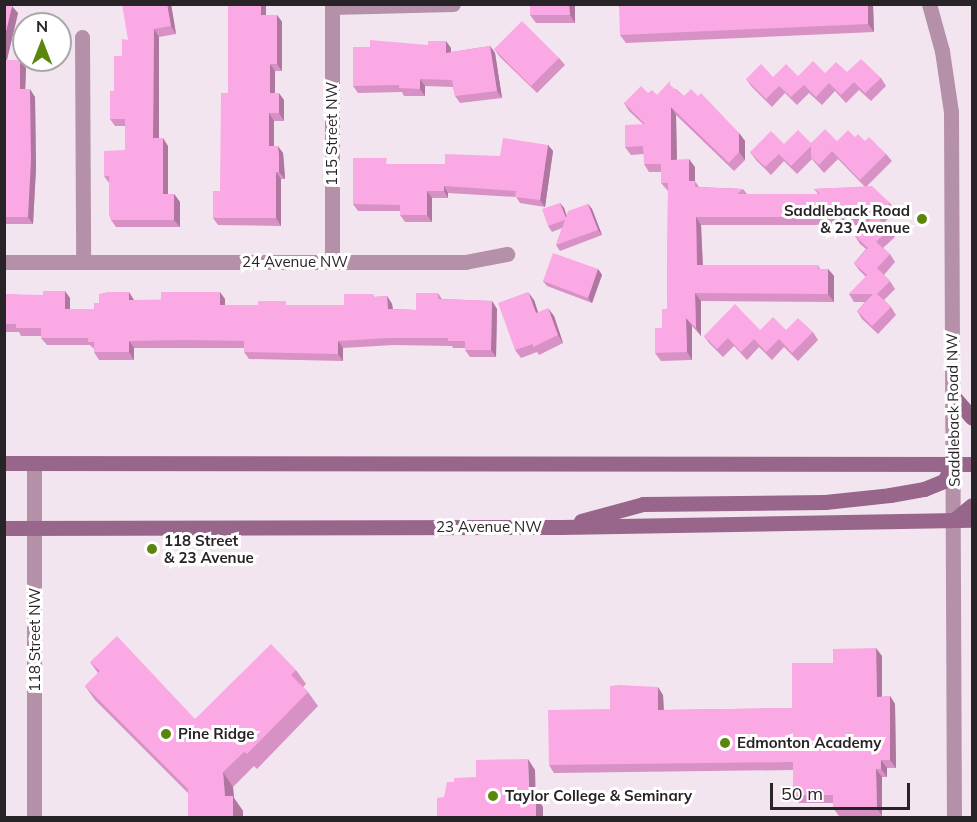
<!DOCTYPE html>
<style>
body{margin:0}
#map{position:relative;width:977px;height:822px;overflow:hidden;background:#f3e5ef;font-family:Mulish,sans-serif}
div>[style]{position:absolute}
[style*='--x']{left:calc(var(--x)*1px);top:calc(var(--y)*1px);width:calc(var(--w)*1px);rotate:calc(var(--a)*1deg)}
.minor>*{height:15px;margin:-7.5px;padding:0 7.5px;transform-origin:7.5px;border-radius:7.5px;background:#b491a9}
.tertiary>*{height:15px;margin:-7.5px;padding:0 7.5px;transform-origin:7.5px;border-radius:7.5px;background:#b491a9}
.secondary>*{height:15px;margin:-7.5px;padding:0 7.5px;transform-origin:7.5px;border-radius:7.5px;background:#98668a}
.wall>*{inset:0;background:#d791c4}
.shaded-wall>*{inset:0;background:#af76a0}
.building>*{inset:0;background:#faa9e4}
.dots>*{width:16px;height:16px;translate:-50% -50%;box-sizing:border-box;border:3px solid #fff;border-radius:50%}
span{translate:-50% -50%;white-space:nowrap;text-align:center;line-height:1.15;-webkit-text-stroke:6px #fff;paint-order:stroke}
.street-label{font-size:15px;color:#282326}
.poi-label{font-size:15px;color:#282326;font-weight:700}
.right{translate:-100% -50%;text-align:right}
.left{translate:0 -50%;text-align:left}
.frame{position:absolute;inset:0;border:6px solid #282326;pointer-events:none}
.north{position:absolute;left:12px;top:12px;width:60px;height:60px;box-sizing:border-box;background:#fff;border:2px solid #a9a7a8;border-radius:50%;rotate:0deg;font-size:16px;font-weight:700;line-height:24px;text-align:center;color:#282326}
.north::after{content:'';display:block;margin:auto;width:21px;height:27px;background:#5c850c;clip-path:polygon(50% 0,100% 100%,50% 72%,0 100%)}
.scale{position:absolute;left:770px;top:783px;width:140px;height:27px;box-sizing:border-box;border:3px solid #282326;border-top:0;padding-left:8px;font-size:18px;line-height:21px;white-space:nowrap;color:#282326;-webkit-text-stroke:4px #fff;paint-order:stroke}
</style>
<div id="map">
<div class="minor">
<i style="--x:332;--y:7;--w:121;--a:-1.4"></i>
<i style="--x:82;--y:37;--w:225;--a:89.7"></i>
<i style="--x:4;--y:262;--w:461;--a:0"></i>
<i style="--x:465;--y:262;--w:43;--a:-10.8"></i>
<i style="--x:332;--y:262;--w:258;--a:-90"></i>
<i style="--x:34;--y:818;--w:355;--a:-90"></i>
</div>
<div class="tertiary">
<i style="--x:929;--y:4;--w:49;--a:74.5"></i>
<i style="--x:942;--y:51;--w:62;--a:81.6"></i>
<i style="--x:951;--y:112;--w:706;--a:89.76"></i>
</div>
<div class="secondary">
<i style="--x:953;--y:396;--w:29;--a:49"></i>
<i style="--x:4;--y:463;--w:968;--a:0.06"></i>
<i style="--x:954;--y:520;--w:23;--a:-40"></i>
<i style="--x:581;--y:521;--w:64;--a:-15.3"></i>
<i style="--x:643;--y:504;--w:182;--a:-0.6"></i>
<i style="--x:825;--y:502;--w:65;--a:-6.1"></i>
<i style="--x:890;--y:495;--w:35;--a:-10"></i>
<i style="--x:924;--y:489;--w:22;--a:-22"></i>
<i style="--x:944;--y:481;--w:19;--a:-62"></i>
<i style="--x:4;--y:528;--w:557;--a:-0.1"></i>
<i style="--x:561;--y:527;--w:411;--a:-1"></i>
</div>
<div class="wall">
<i style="clip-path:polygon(4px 4px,18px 13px,7px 60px,26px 68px,25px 89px,35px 97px,36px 168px,33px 224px,4px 224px)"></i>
<i style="clip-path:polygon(171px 4px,176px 34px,159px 37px,159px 138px,168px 146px,168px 194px,174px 194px,180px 202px,180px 227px,116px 227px,111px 220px,109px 183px,104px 176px,125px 150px,125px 126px,115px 126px,110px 119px,114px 91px,122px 56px,128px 40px)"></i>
<i style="clip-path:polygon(530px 4px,575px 4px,575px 23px,536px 23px,530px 15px)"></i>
<i style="clip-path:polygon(625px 4px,873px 4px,874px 32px,626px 43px,620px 35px)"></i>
<i style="clip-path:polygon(266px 15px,277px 15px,282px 22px,282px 71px,275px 71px,275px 93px,284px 100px,284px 121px,274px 121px,274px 146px,283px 153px,284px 162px,285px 179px,281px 179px,281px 226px,218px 225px,213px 218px,220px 191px,228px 93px)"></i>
<i style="clip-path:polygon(490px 46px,495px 53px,502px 98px,460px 103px,455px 96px,453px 87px,425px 86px,425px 96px,404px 96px,402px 92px,358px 93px,353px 86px,451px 48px,451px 52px)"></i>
<i style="clip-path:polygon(494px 49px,559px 58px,565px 65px,537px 93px,500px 57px)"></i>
<i style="clip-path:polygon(847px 72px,881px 78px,886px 86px,871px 101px,859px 90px,846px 103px,835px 91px,822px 105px,809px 93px,797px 105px,785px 93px,772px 107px,752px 87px,746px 79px,798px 76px,825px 73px)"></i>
<i style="clip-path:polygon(676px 89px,684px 96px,698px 96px,739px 133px,745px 141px,745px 160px,734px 171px,676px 115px,677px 160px,695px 167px,695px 181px,699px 187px,743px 189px,747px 194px,818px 194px,814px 189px,865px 187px,838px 159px,824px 173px,817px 165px,812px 159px,797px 174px,784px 161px,771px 175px,756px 160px,750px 152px,784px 144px,811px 143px,837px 141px,855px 137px,865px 141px,886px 154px,892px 161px,867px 186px,890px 203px,895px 211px,884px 223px,889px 229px,895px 237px,883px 248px,890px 254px,895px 262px,884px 275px,890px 281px,895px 289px,884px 300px,891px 307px,896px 315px,878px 334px,862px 319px,857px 311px,865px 302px,854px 302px,849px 294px,866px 277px,859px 270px,854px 263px,866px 249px,860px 244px,855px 236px,866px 225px,701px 225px,703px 265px,818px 265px,820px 269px,828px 269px,834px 276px,834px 302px,701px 301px,701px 336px,692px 326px,692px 360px,661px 361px,655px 353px,667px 309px,668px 191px,661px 183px,661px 172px,649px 172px,644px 164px,644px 154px,631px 155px,625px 147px,643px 124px,629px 111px,624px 103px,648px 93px,657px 95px)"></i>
<i style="clip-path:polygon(548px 145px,553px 151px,545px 207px,520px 203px,516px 197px,448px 193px,448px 198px,432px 198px,432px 222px,405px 222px,400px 215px,400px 211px,358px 211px,353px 204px,390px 164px,445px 164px,500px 156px)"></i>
<i style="clip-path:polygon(560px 203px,564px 208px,567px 216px,588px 204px,592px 209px,602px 235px,560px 251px,556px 245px,562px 228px,552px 232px,548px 226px)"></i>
<i style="clip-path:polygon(598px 269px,602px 275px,592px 303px,547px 286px,543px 281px)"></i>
<i style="clip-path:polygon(438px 293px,442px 299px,492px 301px,497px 309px,496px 357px,470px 357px,465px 350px,465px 348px,453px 348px,452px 346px,394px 345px,343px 348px,343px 361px,249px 359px,244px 352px,244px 348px,134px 348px,134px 360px,99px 360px,94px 352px,94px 349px,90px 345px,47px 345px,41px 338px,41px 336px,21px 336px,19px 332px,4px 332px,4px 294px,70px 298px,70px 309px,94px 309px,134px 300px,225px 299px,225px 305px,344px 305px,373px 294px,374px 297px,387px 296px,392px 304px,393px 309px,416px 310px)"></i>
<i style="clip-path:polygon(534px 300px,538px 312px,554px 316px,563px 343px,539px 355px,537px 352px,521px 358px,515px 350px)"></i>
<i style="clip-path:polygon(760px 330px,786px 330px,813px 332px,818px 340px,798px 361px,784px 347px,772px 360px,759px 347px,747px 360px,734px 346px,723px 357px,709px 343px,704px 336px)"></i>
<i style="clip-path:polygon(882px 656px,882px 697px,890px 696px,895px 704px,896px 768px,887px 768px,887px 777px,882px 777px,882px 816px,839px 816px,833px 808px,833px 803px,799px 803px,793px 795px,793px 770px,554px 773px,549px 765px,610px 709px,663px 695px,664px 710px,792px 708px,833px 663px)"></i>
<i style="clip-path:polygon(90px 662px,195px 719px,296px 670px,306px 684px,303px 687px,308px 692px,318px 706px,257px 769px,254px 766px,233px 787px,234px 798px,243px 811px,243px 818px,188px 793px,95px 700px,85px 686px,98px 673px)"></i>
</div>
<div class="shaded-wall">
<i style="clip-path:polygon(167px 4px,171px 4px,176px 34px,171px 26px)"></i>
<i style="clip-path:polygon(261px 4px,266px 4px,266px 22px,261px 15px)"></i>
<i style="clip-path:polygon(569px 4px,575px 4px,575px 23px,570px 15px)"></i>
<i style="clip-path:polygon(868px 4px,873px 4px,874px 32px,868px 24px)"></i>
<i style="clip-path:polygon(12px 6px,18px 13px,5px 68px,4px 40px)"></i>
<i style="clip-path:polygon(277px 15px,282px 22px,282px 71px,277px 64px)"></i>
<i style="clip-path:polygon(154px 29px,159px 37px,159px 146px,153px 138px)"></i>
<i style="clip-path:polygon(446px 41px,451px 48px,451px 60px,446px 53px)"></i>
<i style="clip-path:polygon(490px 46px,495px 53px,502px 98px,497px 91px)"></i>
<i style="clip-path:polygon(20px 60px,26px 68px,25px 97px,20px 89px)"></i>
<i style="clip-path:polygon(270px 64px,275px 71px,275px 100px,270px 93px)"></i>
<i style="clip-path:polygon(420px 79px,425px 86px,425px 96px,420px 89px)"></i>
<i style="clip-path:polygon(30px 89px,35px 97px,36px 168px,33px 224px,28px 217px)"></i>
<i style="clip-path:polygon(279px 93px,284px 100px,284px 121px,279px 113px)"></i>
<i style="clip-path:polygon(671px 107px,676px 115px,677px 168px,671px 160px)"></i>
<i style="clip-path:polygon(269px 113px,274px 121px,274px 153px,269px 146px)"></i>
<i style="clip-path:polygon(739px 133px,745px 141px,745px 160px,739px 152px)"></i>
<i style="clip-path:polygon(163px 138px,168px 146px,168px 202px,163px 194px)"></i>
<i style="clip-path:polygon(548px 145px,553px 151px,545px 207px,540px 200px)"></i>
<i style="clip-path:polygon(278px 146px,283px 153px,285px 179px,279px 172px)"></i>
<i style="clip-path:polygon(689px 159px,695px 167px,695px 189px,689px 181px)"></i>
<i style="clip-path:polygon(276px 172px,281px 179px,281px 226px,276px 218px)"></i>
<i style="clip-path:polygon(444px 186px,448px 193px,448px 198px,444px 191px)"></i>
<i style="clip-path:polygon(427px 191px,432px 198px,432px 222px,427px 215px)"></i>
<i style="clip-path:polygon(174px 194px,180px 202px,180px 227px,174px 220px)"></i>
<i style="clip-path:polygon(560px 203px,564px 208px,569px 224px,566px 218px)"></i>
<i style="clip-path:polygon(588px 204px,592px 209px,602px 235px,598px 230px)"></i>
<i style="clip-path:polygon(696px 217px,701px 225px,703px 273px,697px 265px)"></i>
<i style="clip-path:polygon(598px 269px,602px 275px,592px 303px,588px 298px)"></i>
<i style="clip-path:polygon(828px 269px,834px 276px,834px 302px,828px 294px)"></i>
<i style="clip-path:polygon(65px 291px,70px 298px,70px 317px,65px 309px)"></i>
<i style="clip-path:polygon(129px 292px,134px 300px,129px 300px)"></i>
<i style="clip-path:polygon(220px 292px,225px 299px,225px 313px,220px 305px)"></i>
<i style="clip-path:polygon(528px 292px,534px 300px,541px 321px,536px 313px)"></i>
<i style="clip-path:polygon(695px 293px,701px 301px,701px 336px,696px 328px)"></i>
<i style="clip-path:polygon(387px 296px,392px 304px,394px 317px,388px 309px)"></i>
<i style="clip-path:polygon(492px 301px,497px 309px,496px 357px,491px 350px)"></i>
<i style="clip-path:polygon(548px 308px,554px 316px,563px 343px,558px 335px)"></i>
<i style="clip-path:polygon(686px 318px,692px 326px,692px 360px,687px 352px)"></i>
<i style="clip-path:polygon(129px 341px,134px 348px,134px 360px,129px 352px)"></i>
<i style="clip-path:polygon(338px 341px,343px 348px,343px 361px,338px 354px)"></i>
<i style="clip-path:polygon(876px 648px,882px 656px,882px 705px,877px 697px)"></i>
<i style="clip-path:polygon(658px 687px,663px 695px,664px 718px,658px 710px)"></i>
<i style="clip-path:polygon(890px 696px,895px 704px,896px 768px,890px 760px)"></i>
<i style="clip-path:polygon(528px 759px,535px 770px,536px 807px,529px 796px)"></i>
<i style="clip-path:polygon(881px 760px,887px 768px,887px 777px,881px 769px)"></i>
<i style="clip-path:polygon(876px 769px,882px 777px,882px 816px,877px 808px)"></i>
<i style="clip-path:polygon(223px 772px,233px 787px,234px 798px,243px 811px,243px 818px,233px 818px,225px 796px)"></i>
<i style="clip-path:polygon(536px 796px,543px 807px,543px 818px,536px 818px)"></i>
</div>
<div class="building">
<i style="clip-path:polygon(4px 4px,12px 6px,4px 40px)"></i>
<i style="clip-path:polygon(122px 4px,167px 4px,171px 26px,154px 29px,153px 138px,163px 138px,163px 194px,174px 194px,174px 220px,111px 220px,109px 215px,109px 176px,104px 176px,104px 151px,125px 150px,125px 119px,110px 119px,110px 91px,114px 91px,114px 56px,122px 56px,122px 39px,128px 40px)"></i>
<i style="clip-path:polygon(228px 4px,261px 4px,261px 15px,277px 15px,277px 64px,270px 64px,270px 93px,279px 93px,279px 113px,269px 113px,269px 146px,278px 146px,279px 155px,279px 172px,276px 172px,276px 218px,213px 218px,213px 191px,220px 191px,221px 93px,228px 93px)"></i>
<i style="clip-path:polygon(530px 4px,569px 4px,570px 15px,530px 15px)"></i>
<i style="clip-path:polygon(625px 4px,868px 4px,868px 24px,620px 35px,619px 6px,625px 6px)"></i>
<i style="clip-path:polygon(522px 21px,559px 58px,531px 86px,494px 49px)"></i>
<i style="clip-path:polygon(370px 40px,428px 45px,428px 41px,446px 41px,446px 53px,490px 46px,497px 91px,455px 96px,452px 80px,420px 79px,420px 89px,399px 88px,399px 85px,353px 86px,353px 47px,370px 47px)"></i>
<i style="clip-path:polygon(861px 59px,881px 78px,865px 93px,854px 82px,841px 95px,829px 83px,816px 97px,804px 85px,791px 97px,779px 86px,766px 99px,746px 79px,761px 64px,773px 77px,786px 64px,798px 76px,813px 61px,825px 73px,836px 62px,847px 72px)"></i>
<i style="clip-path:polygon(4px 60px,20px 60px,20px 89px,30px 89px,31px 160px,28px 217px,4px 217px)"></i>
<i style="clip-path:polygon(670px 81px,670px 85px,684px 96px,691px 89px,698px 96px,701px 93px,739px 133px,739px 152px,729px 163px,671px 107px,671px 160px,689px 159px,689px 181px,695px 181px,695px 187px,743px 189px,737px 194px,820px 194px,814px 189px,872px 186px,890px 203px,877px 217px,889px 229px,876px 242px,890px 254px,877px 268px,890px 281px,877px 294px,891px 307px,872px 326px,857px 311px,873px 294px,849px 294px,867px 275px,854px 263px,868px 248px,855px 236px,873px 217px,696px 217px,697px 265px,818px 265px,818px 269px,828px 269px,828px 294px,695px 293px,696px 328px,686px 318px,687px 352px,655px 353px,655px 328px,662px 328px,662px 309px,667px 309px,668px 183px,661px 183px,661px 164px,644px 164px,643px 146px,625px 147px,625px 125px,645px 124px,624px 103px,641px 86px,648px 93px,652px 90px,657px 95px)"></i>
<i style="clip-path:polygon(825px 129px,837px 141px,848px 130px,855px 137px,858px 134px,865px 141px,869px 137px,886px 154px,860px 180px,832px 151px,819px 165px,811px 157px,811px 146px,791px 166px,779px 154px,765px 167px,750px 152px,771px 131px,784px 144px,798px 130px,811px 143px)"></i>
<i style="clip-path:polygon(503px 138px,548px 145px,540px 200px,515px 197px,516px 191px,444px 186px,444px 191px,427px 191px,427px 215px,400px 215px,400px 205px,353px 204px,353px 158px,387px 158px,386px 164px,445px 164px,445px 154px,500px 156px)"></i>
<i style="clip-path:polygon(560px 203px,566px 218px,568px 211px,588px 204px,598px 230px,556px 245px,565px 220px,548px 226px,542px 209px)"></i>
<i style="clip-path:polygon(553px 253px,598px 269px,588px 298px,543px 281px)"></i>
<i style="clip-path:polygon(43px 291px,65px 291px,65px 309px,94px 309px,94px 303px,99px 303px,99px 294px,108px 292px,129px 292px,129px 300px,161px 300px,161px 292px,220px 292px,220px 305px,258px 305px,258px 301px,286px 301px,286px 305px,344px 305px,344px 294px,373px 294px,373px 297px,387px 296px,388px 309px,416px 310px,416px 293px,438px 293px,438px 299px,492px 301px,491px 350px,465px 350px,465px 341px,448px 341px,448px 338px,389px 338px,338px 341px,338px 354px,244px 352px,244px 341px,184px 340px,129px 341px,129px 352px,94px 352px,94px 342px,88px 342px,88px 338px,41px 338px,41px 328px,16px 328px,16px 324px,4px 324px,4px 294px,43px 295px)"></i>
<i style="clip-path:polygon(528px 292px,536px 313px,548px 308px,558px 335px,533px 347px,533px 344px,515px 350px,498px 303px)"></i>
<i style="clip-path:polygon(735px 304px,760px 330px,773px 317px,786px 330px,798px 318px,813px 332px,792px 353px,779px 339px,766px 352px,754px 339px,741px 352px,728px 338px,717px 349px,704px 336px)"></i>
<i style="clip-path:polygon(117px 636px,195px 719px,271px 644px,296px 670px,291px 675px,308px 692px,247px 754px,244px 752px,223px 772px,225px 796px,233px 796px,233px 818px,188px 818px,188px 789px,85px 686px,100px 671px,90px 662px)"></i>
<i style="clip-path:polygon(876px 648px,877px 697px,890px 696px,890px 760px,881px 760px,881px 769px,876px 769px,877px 808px,833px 808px,833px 795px,793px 795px,793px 762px,549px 765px,548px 710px,610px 709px,610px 686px,619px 685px,658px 687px,658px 710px,792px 708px,792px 663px,833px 663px,833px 649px)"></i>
<i style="clip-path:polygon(528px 759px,529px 796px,536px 796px,536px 818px,437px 818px,437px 798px,444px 797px,447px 782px,454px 782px,454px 778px,476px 777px,476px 760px)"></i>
</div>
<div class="dots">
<i style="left:922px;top:219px;background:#5c850c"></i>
<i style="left:152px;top:549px;background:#5c850c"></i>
<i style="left:166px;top:734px;background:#5c850c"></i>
<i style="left:725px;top:743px;background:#5c850c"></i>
<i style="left:493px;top:796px;background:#5c850c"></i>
</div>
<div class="street-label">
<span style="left:332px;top:134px;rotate:-90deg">115 Street NW</span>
<span style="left:295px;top:262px">24 Avenue NW</span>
<span style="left:953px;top:410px;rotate:-91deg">Saddleback Road NW</span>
<span style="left:489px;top:527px">23 Avenue NW</span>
<span style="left:35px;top:640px;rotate:-90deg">118 Street NW</span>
</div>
<div class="poi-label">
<span class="right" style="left:910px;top:219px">Saddleback Road<br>&amp; 23 Avenue</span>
<span class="left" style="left:164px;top:549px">118 Street<br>&amp; 23 Avenue</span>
<span class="left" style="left:178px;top:734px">Pine Ridge</span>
<span class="left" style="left:737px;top:743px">Edmonton Academy</span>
<span class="left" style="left:505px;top:796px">Taylor College &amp; Seminary</span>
</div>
<div class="frame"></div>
<div class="north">N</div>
<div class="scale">50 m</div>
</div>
